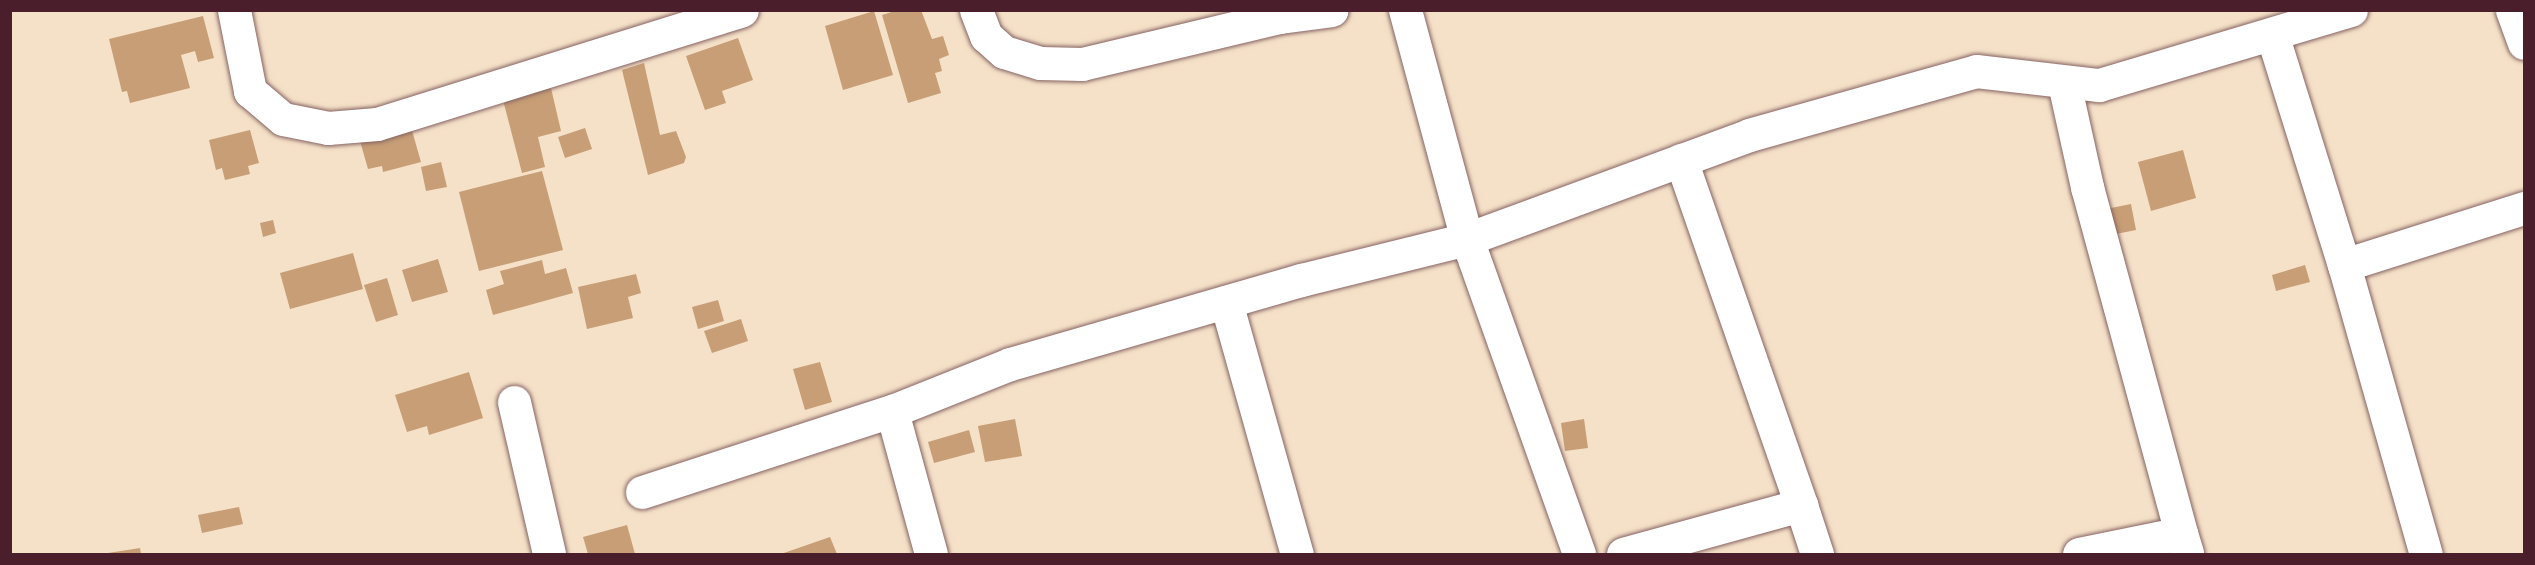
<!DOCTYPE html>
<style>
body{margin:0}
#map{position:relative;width:2535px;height:565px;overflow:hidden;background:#f5e1c8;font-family:Sriracha,sans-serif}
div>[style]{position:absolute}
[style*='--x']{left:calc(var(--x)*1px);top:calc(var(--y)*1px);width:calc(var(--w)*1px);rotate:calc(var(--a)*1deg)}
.building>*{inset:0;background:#c79e75}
.roads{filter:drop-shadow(0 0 2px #866362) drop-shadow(0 0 2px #866362)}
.street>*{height:33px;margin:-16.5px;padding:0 16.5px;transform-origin:16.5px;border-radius:16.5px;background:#fff}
span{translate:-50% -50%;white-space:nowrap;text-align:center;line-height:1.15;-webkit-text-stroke:5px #fff;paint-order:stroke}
.frame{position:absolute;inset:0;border:12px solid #4a1f2b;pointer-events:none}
</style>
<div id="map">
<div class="building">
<i style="clip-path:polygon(898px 10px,921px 10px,932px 39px,943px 36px,949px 55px,939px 59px,942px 71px,935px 73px,941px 93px,908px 103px,882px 15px)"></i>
<i style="clip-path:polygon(874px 11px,893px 75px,843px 90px,825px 26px)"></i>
<i style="clip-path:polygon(203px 16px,214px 58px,198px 62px,195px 51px,181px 55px,190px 88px,130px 103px,127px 91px,122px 92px,109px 39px)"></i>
<i style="clip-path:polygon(738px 38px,753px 80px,722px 91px,726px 103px,705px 110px,686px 56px)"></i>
<i style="clip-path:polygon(644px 63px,660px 135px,676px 131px,686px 157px,684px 163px,648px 175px,622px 70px)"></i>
<i style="clip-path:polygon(551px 88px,561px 131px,538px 137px,545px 167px,522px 173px,503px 100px)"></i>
<i style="clip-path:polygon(411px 127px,421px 162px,383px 172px,382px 166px,368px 169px,360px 141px)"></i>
<i style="clip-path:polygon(585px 128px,592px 149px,565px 158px,558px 137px)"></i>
<i style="clip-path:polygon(250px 130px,259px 163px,248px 166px,250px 174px,225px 180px,222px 168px,216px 170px,209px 140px)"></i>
<i style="clip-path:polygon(2183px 150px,2196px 198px,2151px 211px,2138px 162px)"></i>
<i style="clip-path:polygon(441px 162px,447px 187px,426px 191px,421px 167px)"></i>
<i style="clip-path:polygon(542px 171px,563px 250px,479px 271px,459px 192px)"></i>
<i style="clip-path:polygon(2131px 204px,2136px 230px,2111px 235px,2106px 209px)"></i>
<i style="clip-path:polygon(273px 220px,276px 233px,263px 237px,260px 223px)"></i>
<i style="clip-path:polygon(353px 253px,363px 289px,290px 309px,280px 273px)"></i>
<i style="clip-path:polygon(438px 259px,448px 292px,412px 302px,402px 270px)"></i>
<i style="clip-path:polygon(542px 260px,545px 274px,566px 268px,573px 293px,493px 315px,486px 290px,504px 284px,500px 271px)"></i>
<i style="clip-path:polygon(2305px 265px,2310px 282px,2276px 291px,2272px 275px)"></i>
<i style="clip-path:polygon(636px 274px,641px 293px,628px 297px,633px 318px,587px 329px,578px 287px)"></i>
<i style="clip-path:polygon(387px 278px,398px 315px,376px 322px,364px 285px)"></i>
<i style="clip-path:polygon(718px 300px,724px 321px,698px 329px,692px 307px)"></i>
<i style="clip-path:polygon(741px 319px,748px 341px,712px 353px,704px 331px)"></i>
<i style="clip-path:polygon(820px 362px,832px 402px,805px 410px,793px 369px)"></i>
<i style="clip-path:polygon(469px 372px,483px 418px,429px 435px,427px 426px,407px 432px,395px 395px)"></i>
<i style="clip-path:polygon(1015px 419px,1022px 456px,985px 462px,978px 426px)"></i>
<i style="clip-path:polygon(1584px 419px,1588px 448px,1565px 451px,1561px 423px)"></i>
<i style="clip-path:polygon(969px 430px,975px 452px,934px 463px,928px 442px)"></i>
<i style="clip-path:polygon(239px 507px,243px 524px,202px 533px,198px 515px)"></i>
<i style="clip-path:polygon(627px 525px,635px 554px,588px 554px,583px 537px)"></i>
<i style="clip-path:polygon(830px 537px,837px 554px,781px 554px)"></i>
<i style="clip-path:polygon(140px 548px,141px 554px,108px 554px,108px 553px)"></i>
</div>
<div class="roads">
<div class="street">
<i style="--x:234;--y:10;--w:83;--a:78.8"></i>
<i style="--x:250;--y:91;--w:43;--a:40.3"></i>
<i style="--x:283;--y:119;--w:46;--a:11.3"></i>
<i style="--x:328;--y:128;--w:49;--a:-4.7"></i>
<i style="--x:377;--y:124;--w:382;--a:-17.3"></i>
<i style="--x:976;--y:10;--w:28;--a:69"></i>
<i style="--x:986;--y:36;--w:24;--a:42"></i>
<i style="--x:1004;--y:52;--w:38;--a:17"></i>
<i style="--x:1040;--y:63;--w:42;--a:1.4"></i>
<i style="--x:1082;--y:64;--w:204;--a:-13.4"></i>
<i style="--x:1278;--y:10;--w:7;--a:74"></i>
<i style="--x:1280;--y:17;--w:52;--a:-7.7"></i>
<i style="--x:1405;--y:10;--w:237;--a:74.9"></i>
<i style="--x:1467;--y:239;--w:334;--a:70.4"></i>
<i style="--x:2512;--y:10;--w:35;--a:70"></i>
<i style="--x:2272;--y:34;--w:242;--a:72.7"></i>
<i style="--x:2344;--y:265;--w:300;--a:74.2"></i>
<i style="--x:2064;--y:83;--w:107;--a:77.5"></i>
<i style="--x:2087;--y:187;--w:359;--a:74.8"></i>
<i style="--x:1681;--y:160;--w:365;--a:70.8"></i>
<i style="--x:2344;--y:265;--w:189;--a:-17.6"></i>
<i style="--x:1226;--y:302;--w:262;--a:74.3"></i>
<i style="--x:514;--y:402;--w:156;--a:77"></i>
<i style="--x:642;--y:492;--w:263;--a:-18"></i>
<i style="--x:931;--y:554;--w:148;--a:-105.3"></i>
<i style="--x:892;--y:411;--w:127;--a:-21.7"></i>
<i style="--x:1010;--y:364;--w:303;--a:-16.1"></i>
<i style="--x:1301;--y:280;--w:171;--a:-13.9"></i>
<i style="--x:1467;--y:239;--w:301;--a:-20.2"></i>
<i style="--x:1749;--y:135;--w:236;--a:-15.7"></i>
<i style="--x:1976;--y:71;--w:124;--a:6.5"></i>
<i style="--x:2099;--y:85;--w:263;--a:-16.6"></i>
<i style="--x:1623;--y:554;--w:185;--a:-15.4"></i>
<i style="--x:1801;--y:505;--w:52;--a:71.9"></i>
<i style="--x:2079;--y:554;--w:104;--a:-11.6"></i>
<i style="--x:2181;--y:533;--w:21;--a:73"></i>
</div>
</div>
<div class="frame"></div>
</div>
